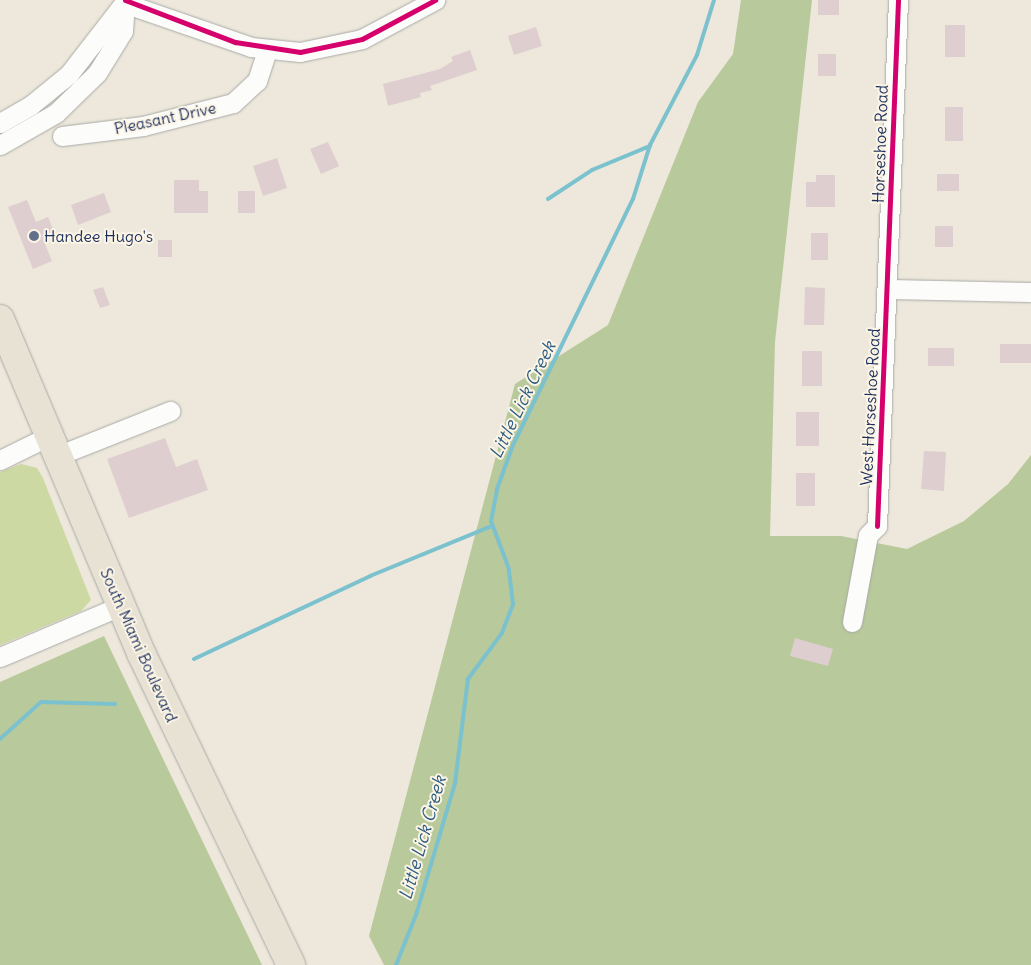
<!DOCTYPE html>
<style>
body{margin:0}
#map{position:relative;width:1031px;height:965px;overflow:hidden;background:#ede8db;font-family:Delius,sans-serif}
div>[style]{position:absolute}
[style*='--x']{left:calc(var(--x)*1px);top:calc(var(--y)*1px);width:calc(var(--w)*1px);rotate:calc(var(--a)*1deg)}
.green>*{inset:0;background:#ccd9a2}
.forest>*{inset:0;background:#b8c99b}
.stream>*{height:4px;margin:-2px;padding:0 2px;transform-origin:2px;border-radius:2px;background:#7bc1ce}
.building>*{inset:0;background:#dfcecf}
.roads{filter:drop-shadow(0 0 1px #a9a9a7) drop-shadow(0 0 1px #a9a9a7)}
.minor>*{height:19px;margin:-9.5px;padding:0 9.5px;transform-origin:9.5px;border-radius:9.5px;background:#fcfcfa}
.highway>*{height:28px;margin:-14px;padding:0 14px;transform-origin:14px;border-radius:14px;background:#e8e2d5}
.cycleway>*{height:5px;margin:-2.5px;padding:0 2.5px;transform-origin:2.5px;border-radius:2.5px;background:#d6006c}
.dots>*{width:14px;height:14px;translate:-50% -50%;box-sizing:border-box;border:2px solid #fcf5e5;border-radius:50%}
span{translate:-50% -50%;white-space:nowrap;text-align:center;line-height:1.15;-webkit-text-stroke:4px #fcf5e5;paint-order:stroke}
.street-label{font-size:16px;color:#1b2f5e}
.poi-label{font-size:16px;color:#1b2f5e}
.left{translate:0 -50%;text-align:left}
.water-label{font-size:18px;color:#2b5c83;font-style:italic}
</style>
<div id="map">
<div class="green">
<i style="clip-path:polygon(21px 464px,37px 468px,43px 478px,91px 600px,81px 611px,0 645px,0 472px)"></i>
</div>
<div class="forest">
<i style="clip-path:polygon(741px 0,812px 0,775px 342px,770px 536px,841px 536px,907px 549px,964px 521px,1008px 484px,1031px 455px,1031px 965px,384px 965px,369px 936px,515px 384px,608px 325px,698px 102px,733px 54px)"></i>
<i style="clip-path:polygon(104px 636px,262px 965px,0 965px,0 682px)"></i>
</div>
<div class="stream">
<i style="--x:548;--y:199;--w:53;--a:-33.4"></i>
<i style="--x:592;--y:170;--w:63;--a:-22.5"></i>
<i style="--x:194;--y:659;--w:195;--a:-25.2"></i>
<i style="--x:370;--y:576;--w:132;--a:-22.3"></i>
<i style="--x:0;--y:739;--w:55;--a:-42.1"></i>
<i style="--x:41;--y:702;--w:74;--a:1.5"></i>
<i style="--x:396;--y:965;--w:54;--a:-68.2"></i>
<i style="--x:416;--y:915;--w:138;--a:-73.5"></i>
<i style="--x:455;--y:783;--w:105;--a:-82.9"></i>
<i style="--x:468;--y:679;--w:57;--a:-53.5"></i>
<i style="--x:502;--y:633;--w:31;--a:-69"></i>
<i style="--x:513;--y:604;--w:35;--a:-97"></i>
<i style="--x:509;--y:569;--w:51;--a:-110.6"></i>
<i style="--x:491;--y:521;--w:33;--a:-79"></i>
<i style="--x:497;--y:489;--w:47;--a:-70"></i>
<i style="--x:513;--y:445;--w:274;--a:-64"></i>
<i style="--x:633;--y:199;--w:57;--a:-72.5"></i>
<i style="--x:650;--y:145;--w:102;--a:-62.4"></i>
<i style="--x:697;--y:55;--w:58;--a:-72.8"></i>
</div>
<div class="building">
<i style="clip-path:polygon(818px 0,839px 0,839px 15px,818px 15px)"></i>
<i style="clip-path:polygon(945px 25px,965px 25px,965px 57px,945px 57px)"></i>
<i style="clip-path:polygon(536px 27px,542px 46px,514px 55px,508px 36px)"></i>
<i style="clip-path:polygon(470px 50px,477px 70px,430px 86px,432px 90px,420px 93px,421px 97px,388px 106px,383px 84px,440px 69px,453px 61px,451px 57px)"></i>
<i style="clip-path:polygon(818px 54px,836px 54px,836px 76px,818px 76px)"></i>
<i style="clip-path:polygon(945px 107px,963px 107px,963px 141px,945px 141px)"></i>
<i style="clip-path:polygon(328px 142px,339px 166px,321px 174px,310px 149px)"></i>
<i style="clip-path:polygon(277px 158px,287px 188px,263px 196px,253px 166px)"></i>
<i style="clip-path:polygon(937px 174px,959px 174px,959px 191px,937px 191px)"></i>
<i style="clip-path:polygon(816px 175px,835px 175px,835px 207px,806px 207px,806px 182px,816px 182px)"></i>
<i style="clip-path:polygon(174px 180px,199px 180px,199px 191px,208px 191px,208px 213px,174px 213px)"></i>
<i style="clip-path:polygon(238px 191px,255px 191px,255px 213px,238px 213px)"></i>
<i style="clip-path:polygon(104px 193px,111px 212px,78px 225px,71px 205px)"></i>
<i style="clip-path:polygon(27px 200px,36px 222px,48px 217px,55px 234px,43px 239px,52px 261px,33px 269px,8px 207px)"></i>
<i style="clip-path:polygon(935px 226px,953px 226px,953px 247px,935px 247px)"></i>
<i style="clip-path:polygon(811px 233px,828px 233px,828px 260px,811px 260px)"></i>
<i style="clip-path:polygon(158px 240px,172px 240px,172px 257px,158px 257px)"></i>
<i style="clip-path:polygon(103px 287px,110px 305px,100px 308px,93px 290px)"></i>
<i style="clip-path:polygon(805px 287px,825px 288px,824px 325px,804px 325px)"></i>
<i style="clip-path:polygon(1000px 344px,1031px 344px,1031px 363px,1000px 363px)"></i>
<i style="clip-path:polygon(928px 348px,954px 348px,954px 366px,928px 366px)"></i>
<i style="clip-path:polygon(802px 351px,822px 351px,822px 386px,802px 386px)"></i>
<i style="clip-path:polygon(796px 412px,819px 412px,819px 446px,796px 446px)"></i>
<i style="clip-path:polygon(165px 438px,176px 467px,197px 459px,208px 490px,129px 518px,107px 459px)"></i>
<i style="clip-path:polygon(924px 451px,946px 452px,944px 491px,921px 489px)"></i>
<i style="clip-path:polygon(796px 473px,815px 473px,815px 506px,796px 506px)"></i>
<i style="clip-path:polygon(795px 638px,833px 649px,828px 666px,790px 656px)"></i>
</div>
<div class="roads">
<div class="minor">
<i style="--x:124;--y:3;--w:134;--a:19.1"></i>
<i style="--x:251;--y:47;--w:49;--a:5.8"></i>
<i style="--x:300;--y:52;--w:63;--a:-11.8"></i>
<i style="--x:362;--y:39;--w:83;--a:-28.1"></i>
<i style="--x:0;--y:123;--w:36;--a:-30"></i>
<i style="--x:31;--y:105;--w:49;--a:-39.2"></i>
<i style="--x:69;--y:74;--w:90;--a:-52.2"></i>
<i style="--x:62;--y:136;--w:82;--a:-7"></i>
<i style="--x:143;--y:126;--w:93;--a:-14.3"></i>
<i style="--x:233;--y:103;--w:33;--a:-43"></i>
<i style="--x:257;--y:81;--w:33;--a:-72"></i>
<i style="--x:0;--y:145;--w:64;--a:-29.7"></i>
<i style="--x:56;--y:113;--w:57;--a:-44.3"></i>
<i style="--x:97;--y:73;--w:49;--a:-58.2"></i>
<i style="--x:123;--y:31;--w:31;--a:-86"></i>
<i style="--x:888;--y:289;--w:143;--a:1.2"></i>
<i style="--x:57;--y:456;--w:122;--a:-21.7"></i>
<i style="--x:0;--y:460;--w:55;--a:-26.1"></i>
<i style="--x:852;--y:622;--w:88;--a:-79.6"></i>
<i style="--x:868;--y:535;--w:13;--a:-45"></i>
<i style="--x:877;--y:526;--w:526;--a:-87.71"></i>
<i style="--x:0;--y:657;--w:130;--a:-23"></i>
</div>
<div class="highway">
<i style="--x:0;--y:319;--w:365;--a:67.1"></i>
<i style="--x:142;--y:655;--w:344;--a:64.3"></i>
</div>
</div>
<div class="cycleway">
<i style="--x:125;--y:0;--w:118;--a:20.9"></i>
<i style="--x:235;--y:42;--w:66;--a:8.7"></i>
<i style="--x:300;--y:52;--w:63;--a:-11.8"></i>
<i style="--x:362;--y:39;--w:83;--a:-28.1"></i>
<i style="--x:877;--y:526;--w:526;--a:-87.71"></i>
</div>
<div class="dots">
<i style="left:34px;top:236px;background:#64708a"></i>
</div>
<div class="street-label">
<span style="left:165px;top:118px;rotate:-12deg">Pleasant Drive</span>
<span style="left:880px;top:144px;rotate:-88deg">Horseshoe Road</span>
<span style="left:870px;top:407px;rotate:-87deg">West Horseshoe Road</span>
<span style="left:139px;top:645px;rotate:66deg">South Miami Boulevard</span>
</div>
<div class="poi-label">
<span class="left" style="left:44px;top:236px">Handee Hugo's</span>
</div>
<div class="water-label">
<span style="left:523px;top:400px;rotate:-64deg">Little Lick Creek</span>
<span style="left:423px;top:838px;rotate:-74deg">Little Lick Creek</span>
</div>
</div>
